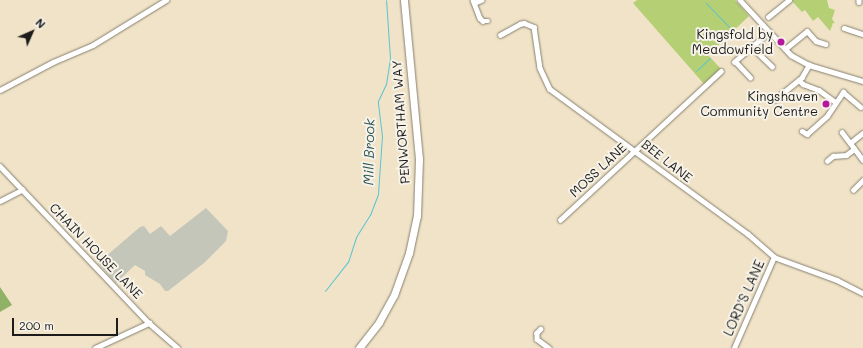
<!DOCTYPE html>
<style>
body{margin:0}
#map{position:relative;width:863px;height:348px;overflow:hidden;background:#f1e3c7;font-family:Mali,sans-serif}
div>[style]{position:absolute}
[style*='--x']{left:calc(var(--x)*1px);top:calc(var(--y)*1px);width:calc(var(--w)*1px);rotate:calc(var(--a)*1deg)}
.industrial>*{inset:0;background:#c3c6b9}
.green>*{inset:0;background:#b5cf75}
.forest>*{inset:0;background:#90b266}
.stream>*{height:1px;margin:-0.5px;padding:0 0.5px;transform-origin:0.5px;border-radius:0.5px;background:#58c4d1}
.roads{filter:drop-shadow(0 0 1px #868072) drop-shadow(0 0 1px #868072)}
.minor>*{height:4.5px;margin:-2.25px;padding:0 2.25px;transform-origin:2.25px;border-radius:2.25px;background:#fff}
.highway>*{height:7px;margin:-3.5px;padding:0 3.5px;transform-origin:3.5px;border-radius:3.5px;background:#fff}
.dots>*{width:11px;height:11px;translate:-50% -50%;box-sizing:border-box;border:2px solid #f7f3e8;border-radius:50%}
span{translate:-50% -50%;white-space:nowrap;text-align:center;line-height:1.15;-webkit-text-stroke:4px #f7f3e8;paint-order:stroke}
.poi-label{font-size:13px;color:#1c1c1c}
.right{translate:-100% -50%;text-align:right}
.street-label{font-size:13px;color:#1c1c1c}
.water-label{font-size:14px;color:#31575b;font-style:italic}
.north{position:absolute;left:12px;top:12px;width:40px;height:40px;-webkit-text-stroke:3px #f7f3e8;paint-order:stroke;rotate:45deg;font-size:11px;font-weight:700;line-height:16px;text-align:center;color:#1c1c1c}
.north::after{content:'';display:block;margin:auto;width:14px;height:18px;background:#1c1c1c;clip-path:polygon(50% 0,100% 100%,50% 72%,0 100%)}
.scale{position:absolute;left:12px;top:318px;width:106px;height:18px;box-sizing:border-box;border:2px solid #1c1c1c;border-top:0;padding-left:5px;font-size:12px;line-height:14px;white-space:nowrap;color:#1c1c1c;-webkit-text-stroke:3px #f7f3e8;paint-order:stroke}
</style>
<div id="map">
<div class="industrial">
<i style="clip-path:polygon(206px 208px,228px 231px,226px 241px,204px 263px,168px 291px,165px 291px,160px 284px,145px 275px,145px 271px,135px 265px,116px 283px,98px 263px,140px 227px,144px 226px,150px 234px,161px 226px,170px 236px)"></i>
</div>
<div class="green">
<i style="clip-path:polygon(637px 0,735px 0,749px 16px,708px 55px,721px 69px,704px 84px,633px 3px)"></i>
<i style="clip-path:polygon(791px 0,827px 0,829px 8px,835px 10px,832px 19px,835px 23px,833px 23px,830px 31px,818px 17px,813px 21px,805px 10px,802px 12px)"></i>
</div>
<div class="forest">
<i style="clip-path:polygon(0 287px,12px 305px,0 312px)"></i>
</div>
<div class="stream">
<i style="--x:706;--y:3;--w:40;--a:46"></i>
<i style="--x:696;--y:71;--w:19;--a:-43"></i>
<i style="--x:325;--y:291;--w:37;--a:-52"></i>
<i style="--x:348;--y:262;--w:26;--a:-72"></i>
<i style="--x:356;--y:237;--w:26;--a:-58"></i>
<i style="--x:370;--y:215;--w:22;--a:-69"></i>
<i style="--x:378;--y:194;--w:58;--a:-86.1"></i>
<i style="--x:382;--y:136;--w:35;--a:-97"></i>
<i style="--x:378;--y:101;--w:19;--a:-65"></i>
<i style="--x:386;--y:84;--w:26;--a:-81"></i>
<i style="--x:390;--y:58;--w:58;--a:-93.9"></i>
</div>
<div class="roads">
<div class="minor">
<i style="--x:473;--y:0;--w:19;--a:69"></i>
<i style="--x:480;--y:18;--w:4;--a:45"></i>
<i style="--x:483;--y:21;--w:5;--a:0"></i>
<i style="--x:740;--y:0;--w:75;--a:47.2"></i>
<i style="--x:791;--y:55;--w:21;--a:29"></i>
<i style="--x:809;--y:65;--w:56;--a:16.5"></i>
<i style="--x:859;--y:0;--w:2;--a:90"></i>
<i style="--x:474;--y:3;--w:8;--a:-23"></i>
<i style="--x:768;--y:17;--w:27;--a:-39"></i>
<i style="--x:844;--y:28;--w:20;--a:18"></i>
<i style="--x:500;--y:35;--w:23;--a:-29"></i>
<i style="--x:520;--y:24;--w:4;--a:-14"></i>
<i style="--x:524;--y:23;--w:11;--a:22"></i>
<i style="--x:534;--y:27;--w:41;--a:81.7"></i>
<i style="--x:540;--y:68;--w:23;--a:65"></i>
<i style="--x:550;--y:89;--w:245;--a:36.2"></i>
<i style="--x:748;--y:234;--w:35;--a:41"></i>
<i style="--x:774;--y:257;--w:67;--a:20.1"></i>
<i style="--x:837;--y:280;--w:29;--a:27"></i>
<i style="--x:752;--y:47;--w:28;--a:44"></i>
<i style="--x:785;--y:49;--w:28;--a:-39"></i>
<i style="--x:807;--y:31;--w:13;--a:48"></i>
<i style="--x:816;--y:41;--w:10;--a:17"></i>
<i style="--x:734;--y:62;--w:46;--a:-40.6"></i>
<i style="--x:736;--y:62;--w:21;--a:47"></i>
<i style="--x:799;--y:80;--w:6;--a:45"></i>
<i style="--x:803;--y:84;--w:17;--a:21"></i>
<i style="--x:819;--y:90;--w:19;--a:36"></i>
<i style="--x:0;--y:90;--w:60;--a:-27.8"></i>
<i style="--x:53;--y:62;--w:43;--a:-23"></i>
<i style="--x:93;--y:45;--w:86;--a:-31.7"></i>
<i style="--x:774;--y:100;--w:36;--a:-39"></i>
<i style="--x:802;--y:77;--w:14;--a:-60"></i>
<i style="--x:802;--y:131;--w:6;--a:31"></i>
<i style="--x:807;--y:134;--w:27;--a:-42"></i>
<i style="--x:827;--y:116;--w:29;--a:-56"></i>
<i style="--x:843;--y:92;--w:23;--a:40"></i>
<i style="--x:842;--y:132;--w:35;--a:53"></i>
<i style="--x:850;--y:143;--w:16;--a:-38"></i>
<i style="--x:827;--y:161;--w:8;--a:-40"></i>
<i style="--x:833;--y:156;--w:13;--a:-4"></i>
<i style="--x:846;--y:155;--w:10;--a:-37"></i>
<i style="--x:0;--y:166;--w:216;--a:46.5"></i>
<i style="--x:149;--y:323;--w:38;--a:41"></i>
<i style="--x:853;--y:190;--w:14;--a:-45"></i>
<i style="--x:0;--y:201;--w:25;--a:-27"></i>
<i style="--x:560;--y:220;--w:219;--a:-42.8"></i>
<i style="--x:541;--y:329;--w:6;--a:135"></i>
<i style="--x:537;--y:333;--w:6;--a:90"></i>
<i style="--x:537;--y:339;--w:15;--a:37"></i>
<i style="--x:95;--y:348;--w:60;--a:-24.8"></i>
<i style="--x:734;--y:348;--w:99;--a:-66.3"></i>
</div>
<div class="highway">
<i style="--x:359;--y:348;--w:33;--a:-52"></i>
<i style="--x:379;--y:322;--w:31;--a:-61"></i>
<i style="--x:394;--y:295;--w:45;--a:-70.3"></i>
<i style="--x:409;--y:253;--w:38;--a:-78"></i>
<i style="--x:417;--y:216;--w:57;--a:-88"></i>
<i style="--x:419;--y:159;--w:160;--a:-95.4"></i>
</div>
</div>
<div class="dots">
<i style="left:781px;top:42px;background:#b5179e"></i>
<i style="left:826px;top:104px;background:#b5179e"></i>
</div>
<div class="poi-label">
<span class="right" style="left:773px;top:42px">Kingsfold by<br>Meadowfield</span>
<span class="right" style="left:818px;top:104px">Kingshaven<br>Community Centre</span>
</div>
<div class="street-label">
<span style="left:401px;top:122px;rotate:-94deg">PENWORTHAM WAY</span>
<span style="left:667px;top:161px;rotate:38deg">BEE LANE</span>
<span style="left:598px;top:170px;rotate:-43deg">MOSS LANE</span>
<span style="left:96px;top:251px;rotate:46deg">CHAIN HOUSE LANE</span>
<span style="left:744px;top:298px;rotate:-66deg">LORD'S LANE</span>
</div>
<div class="water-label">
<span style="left:369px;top:152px;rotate:-89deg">Mill Brook</span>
</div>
<div class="north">N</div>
<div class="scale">200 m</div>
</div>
